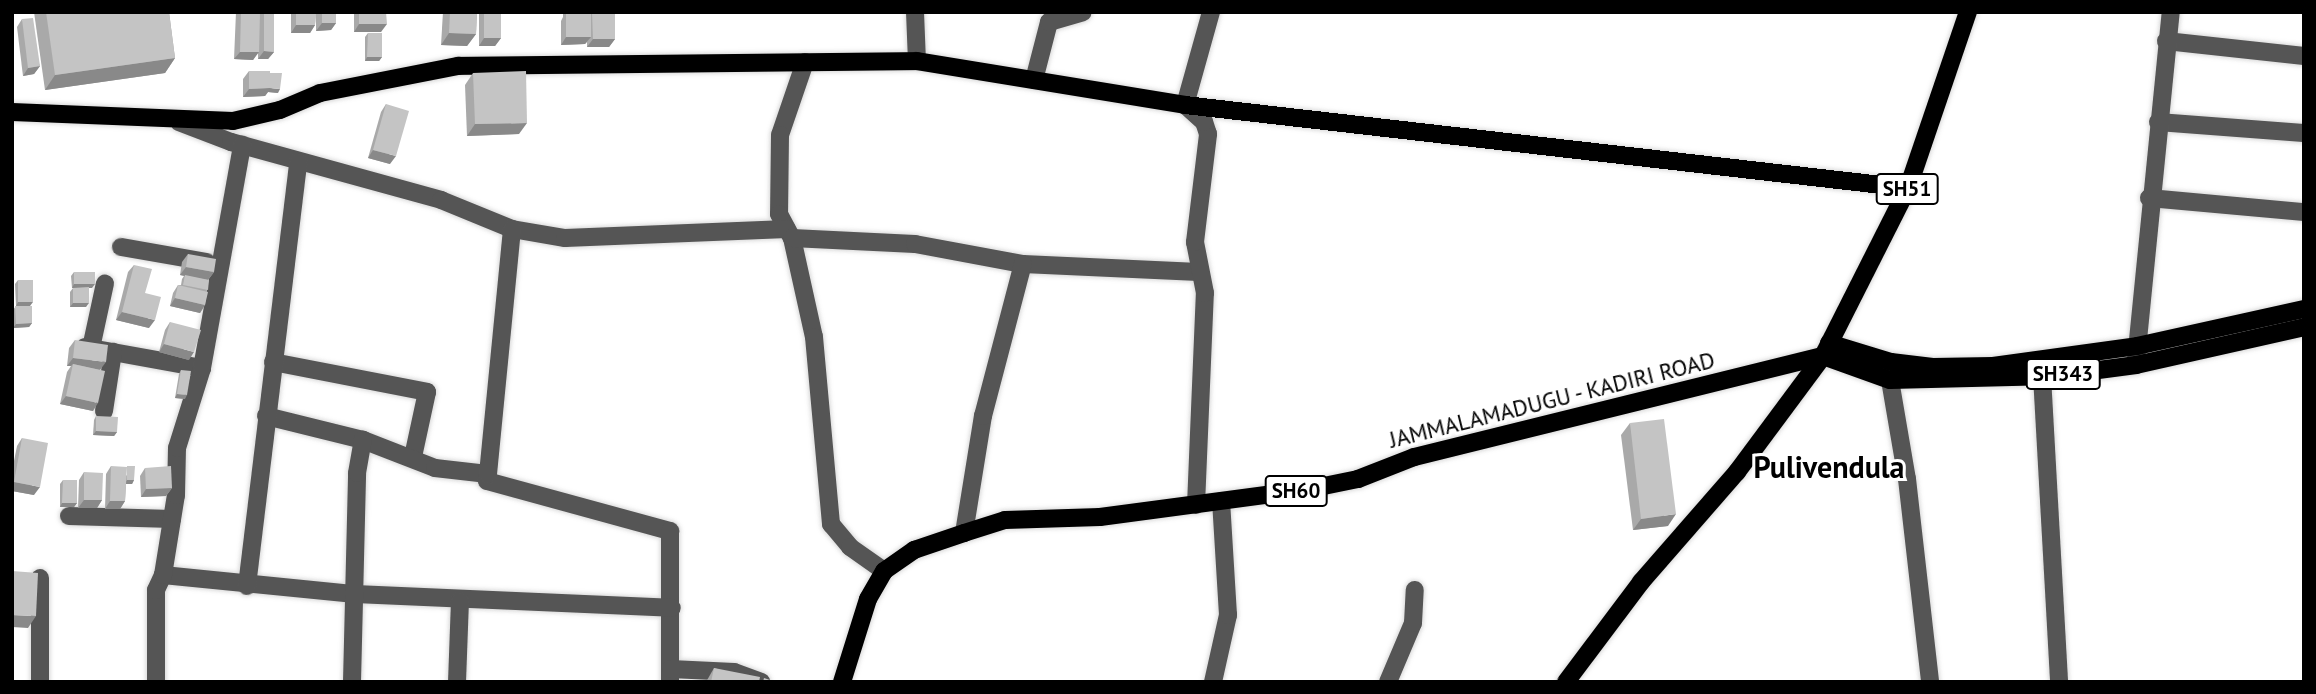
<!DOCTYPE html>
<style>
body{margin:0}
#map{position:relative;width:2316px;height:694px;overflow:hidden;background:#fff;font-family:"PT Sans",sans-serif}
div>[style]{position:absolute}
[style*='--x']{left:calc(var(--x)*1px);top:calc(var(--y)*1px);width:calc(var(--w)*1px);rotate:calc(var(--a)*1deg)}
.roads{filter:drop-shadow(0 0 2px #dbdbdb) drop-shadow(0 0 2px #dbdbdb)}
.minor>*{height:18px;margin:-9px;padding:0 9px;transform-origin:9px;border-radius:9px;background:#555}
.major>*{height:18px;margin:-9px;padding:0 9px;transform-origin:9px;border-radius:9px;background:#000}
.wall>*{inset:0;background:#a9a9a9}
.shaded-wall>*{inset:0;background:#898989}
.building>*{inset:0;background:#c4c4c4}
span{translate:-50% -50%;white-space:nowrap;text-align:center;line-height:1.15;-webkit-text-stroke:6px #fff;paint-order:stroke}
.shield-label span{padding:2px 5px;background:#fff;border:2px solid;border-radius:5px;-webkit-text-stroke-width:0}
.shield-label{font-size:21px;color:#000;font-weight:700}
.street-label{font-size:23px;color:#000}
.district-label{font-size:30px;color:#000;font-weight:700}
.frame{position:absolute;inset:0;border:14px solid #000;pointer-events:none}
</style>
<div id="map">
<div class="roads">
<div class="minor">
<i style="--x:915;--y:12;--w:49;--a:87.7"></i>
<i style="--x:2166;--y:41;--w:139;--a:6.2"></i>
<i style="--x:805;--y:62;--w:77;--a:108.9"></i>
<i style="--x:780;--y:135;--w:79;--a:90.7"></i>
<i style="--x:779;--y:214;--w:27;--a:62"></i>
<i style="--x:792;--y:238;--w:101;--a:77.5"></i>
<i style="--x:814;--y:337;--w:188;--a:84.8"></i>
<i style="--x:831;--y:524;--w:30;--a:50"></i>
<i style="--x:850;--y:547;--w:42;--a:35.2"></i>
<i style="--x:1034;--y:80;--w:60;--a:-75.5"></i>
<i style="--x:1049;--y:22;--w:35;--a:-16"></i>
<i style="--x:179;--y:122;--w:56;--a:21"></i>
<i style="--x:231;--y:142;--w:218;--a:15.4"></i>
<i style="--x:441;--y:200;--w:77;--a:22.2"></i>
<i style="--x:512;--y:229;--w:54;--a:9.6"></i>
<i style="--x:565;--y:238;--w:222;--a:-2.3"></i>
<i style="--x:2158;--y:122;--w:146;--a:4.3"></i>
<i style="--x:2149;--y:198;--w:156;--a:5.2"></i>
<i style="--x:792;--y:238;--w:123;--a:2.8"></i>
<i style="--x:915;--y:244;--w:110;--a:10.5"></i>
<i style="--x:1023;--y:264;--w:176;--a:2.6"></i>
<i style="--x:121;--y:247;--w:87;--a:9.9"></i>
<i style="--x:85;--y:347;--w:119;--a:10.2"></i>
<i style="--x:91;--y:348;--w:66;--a:-77.8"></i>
<i style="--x:2136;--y:360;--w:350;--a:-84.3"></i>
<i style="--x:273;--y:362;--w:157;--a:11"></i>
<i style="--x:427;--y:392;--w:66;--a:102.2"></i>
<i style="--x:2042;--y:376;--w:306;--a:86.8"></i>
<i style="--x:1890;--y:380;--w:100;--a:80.3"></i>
<i style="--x:1907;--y:479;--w:204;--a:83.5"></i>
<i style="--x:104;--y:411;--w:60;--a:-81.3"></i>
<i style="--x:266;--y:416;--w:100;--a:13.9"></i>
<i style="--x:363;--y:440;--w:77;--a:21.3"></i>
<i style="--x:435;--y:468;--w:53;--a:6.5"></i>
<i style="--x:488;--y:474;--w:7;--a:98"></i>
<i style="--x:487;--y:481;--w:190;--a:15.3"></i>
<i style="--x:670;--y:531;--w:151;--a:90"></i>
<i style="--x:488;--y:474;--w:246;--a:-84.4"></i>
<i style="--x:1196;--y:505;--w:212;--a:-87.6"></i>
<i style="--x:1205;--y:293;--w:52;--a:-101.1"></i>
<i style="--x:1195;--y:242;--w:109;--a:-83.1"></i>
<i style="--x:1208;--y:134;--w:13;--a:-108"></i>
<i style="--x:1204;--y:122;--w:25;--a:-138"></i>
<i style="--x:1185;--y:105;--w:97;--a:-74.4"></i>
<i style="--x:69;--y:516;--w:103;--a:1.7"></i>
<i style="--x:964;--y:533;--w:119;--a:-80.8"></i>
<i style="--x:983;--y:416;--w:157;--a:-75.3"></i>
<i style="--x:163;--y:575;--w:193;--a:5.7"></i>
<i style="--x:355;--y:594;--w:317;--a:2.5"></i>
<i style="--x:40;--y:578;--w:104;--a:90"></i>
<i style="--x:247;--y:586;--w:427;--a:-83.1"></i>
<i style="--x:671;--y:669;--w:63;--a:2.7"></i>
<i style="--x:734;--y:672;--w:29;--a:20"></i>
<i style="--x:156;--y:682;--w:92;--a:-90"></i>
<i style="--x:156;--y:590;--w:17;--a:-65"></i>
<i style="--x:163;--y:575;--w:81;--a:-80.8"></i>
<i style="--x:176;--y:495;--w:47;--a:-88.8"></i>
<i style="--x:177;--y:448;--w:84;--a:-72.6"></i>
<i style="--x:202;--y:368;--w:227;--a:-79.8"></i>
<i style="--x:352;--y:682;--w:209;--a:-88.6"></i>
<i style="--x:357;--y:473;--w:34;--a:-80"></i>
<i style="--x:457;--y:682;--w:81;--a:-87.9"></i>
<i style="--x:1213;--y:682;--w:69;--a:-77.4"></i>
<i style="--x:1228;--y:615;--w:114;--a:-93.5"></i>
<i style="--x:1388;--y:682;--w:64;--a:-67"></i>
<i style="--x:1413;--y:623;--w:33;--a:-87"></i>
</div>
<div class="major">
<i style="--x:12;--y:112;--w:221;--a:2.3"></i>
<i style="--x:233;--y:121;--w:48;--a:-13.2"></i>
<i style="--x:280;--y:110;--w:43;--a:-23"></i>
<i style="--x:320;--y:93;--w:141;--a:-11.1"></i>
<i style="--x:458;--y:66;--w:459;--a:-0.6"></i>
<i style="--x:917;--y:61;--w:272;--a:9.3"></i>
<i style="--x:1185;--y:105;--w:728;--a:6.55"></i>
<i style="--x:1829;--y:343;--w:65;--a:17"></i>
<i style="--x:1891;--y:362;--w:42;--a:6.8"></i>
<i style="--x:1933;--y:367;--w:60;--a:-1"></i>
<i style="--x:1993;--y:366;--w:145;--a:-7.9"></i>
<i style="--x:2137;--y:346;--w:171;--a:-12.5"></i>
<i style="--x:1823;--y:356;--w:71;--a:19.7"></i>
<i style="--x:1890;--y:380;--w:163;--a:-1.4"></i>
<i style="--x:2053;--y:376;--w:84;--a:-7.5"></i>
<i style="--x:2136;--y:365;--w:172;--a:-12.7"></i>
<i style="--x:842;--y:682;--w:87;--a:-72.6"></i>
<i style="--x:868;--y:599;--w:32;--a:-60"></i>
<i style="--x:884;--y:571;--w:37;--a:-35"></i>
<i style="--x:914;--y:550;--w:53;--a:-18.8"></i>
<i style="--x:964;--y:533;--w:43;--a:-17.6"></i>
<i style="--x:1005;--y:520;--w:95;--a:-1.8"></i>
<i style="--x:1100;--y:517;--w:211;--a:-7.6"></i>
<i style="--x:1309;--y:489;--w:50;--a:-11.5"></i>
<i style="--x:1358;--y:479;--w:60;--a:-21.4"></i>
<i style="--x:1414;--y:457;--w:421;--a:-13.9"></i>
<i style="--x:1566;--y:682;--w:125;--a:-53.1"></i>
<i style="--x:1641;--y:582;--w:146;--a:-48.9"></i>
<i style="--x:1737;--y:472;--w:144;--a:-53.4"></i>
<i style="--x:1823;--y:356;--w:188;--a:-63.2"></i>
<i style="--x:1908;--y:188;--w:186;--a:-71.2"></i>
</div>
</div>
<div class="wall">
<i style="clip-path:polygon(34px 12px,169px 12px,175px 58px,165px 73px,45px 90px)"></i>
<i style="clip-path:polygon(236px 12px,274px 12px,274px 52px,268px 59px,258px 59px,258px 52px,253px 60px,234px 59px)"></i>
<i style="clip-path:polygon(291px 12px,316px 12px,315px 25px,310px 33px,291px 33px)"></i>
<i style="clip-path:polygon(316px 12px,336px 12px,336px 23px,331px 30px,316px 31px)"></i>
<i style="clip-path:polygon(354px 12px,386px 12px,381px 32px,354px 32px)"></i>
<i style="clip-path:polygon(443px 12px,477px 12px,476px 34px,467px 46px,441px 45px)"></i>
<i style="clip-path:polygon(479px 12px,501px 12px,501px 38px,495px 46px,479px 46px)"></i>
<i style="clip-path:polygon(563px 12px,615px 12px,615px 39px,609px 47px,587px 47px,587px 42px,585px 44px,561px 45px,561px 21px,563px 17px)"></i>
<i style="clip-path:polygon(22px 19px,40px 66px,34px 74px,23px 76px,17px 27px)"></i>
<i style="clip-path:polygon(368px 33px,382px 57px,379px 61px,365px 61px,365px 37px)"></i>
<i style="clip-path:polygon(249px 71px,278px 93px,268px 92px,265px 96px,243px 97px,243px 79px)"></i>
<i style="clip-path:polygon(473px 73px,519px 134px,467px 136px,465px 85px)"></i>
<i style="clip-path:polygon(386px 104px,390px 164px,368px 158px,381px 112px)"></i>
<i style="clip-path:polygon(188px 254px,214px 272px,208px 280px,205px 305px,200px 313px,170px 306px,173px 293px,178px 285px,181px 285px,182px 279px,184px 276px,180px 275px,182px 262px)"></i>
<i style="clip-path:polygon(134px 265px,145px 293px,149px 328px,116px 320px,128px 272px)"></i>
<i style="clip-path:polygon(74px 272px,92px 288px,89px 288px,86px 307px,70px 307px,70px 292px,73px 288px,72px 288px,71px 276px)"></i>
<i style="clip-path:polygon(18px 280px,30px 306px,32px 323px,29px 327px,13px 328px,13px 310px,16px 306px,15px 284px)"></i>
<i style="clip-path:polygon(170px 322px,189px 360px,159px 352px,165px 330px)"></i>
<i style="clip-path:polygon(75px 340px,100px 370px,93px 411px,60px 404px,67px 372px,71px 366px,67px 366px,69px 348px)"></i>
<i style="clip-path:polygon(181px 370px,185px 399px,175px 398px,179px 374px)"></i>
<i style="clip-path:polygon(96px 416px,117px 432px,114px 436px,93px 435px,94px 420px)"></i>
<i style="clip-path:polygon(1630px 423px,1668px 526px,1633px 530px,1621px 435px)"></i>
<i style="clip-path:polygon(22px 438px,34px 495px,12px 491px,12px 471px,17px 446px)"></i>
<i style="clip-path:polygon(111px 466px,134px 480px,132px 484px,126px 484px,125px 501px,120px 509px,105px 509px,106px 474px)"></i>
<i style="clip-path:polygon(145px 468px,172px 488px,166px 496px,141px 497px,140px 476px)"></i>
<i style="clip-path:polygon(84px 472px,102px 500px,97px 508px,78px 508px,79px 480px)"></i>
<i style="clip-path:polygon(63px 480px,77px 503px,74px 507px,60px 507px,60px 484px)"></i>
<i style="clip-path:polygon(714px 668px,759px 682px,706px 682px)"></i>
</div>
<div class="shaded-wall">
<i style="clip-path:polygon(322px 23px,336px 23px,331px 30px,316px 31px)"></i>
<i style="clip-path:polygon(359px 24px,387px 24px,381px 32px,354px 32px)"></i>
<i style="clip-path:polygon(296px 25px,315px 25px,310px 33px,291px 33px)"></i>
<i style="clip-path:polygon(449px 33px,476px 34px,467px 46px,441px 45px)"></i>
<i style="clip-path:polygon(566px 37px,591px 37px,585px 44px,561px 45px)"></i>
<i style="clip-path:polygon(484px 38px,501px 38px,495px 46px,479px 46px)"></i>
<i style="clip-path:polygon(593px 39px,615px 39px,609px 47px,587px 47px)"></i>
<i style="clip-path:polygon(264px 51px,274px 52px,268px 59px,258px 59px)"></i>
<i style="clip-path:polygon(240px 52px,259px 52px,253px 60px,234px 59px)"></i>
<i style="clip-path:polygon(367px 57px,382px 57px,379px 61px,365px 61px)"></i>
<i style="clip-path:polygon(175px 58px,165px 73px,45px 90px,55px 75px)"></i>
<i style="clip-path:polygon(40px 66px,34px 74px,23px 76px,28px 68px)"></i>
<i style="clip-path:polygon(249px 89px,269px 88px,280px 89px,278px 93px,268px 92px,265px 96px,243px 97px)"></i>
<i style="clip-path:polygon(527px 123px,519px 134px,467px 136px,475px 124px)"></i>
<i style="clip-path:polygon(373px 150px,396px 156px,390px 164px,368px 158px)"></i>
<i style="clip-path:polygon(186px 267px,214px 272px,208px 280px,180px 275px)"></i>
<i style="clip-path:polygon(74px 284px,95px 284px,92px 288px,72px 288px)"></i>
<i style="clip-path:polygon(175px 298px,205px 305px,200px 313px,170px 306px)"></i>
<i style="clip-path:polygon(18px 302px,33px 302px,30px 306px,16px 306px)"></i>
<i style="clip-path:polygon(73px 303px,89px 303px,86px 307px,70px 307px)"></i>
<i style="clip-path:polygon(122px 312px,155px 320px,149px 328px,116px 320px)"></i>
<i style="clip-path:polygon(32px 323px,29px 327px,13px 328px,16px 324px)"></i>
<i style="clip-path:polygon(164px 344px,194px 352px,189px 360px,159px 352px)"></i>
<i style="clip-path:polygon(73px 358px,106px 362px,100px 370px,73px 364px,71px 366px,67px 366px)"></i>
<i style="clip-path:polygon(177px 394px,187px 395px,185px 399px,175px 398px)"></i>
<i style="clip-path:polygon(66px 396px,98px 403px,93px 411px,60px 404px)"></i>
<i style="clip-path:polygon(96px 431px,117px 432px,114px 436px,93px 435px)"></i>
<i style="clip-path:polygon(127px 480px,134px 480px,132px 484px,124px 484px)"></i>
<i style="clip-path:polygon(14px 482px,40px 487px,34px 495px,12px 491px,12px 485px)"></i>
<i style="clip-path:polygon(172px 488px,166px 496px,141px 497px,146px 489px)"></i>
<i style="clip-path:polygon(84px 500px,102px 500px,97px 508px,78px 508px)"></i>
<i style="clip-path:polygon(110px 501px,125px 501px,120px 509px,105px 509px)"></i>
<i style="clip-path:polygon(62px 503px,77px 503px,74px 507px,60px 507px)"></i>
<i style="clip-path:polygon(1676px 514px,1668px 526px,1633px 530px,1641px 519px)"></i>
<i style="clip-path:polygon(12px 615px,36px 616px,28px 628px,12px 627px)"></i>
</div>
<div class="building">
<i style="clip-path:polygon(46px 12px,169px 12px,175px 58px,55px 75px)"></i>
<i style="clip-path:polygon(241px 12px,260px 12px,259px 52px,240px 52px)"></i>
<i style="clip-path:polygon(264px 12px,274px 12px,274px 52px,264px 51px)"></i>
<i style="clip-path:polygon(296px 12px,316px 12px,315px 25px,296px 25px)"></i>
<i style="clip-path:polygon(322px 12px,336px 12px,336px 23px,322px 23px)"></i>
<i style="clip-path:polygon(359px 12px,386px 12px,387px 24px,359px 24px)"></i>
<i style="clip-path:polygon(450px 12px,477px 12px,476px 34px,449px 33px)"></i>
<i style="clip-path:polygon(484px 12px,501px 12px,501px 38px,484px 38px)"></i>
<i style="clip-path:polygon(592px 12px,615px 12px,615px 39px,593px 39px)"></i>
<i style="clip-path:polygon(566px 13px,591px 13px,591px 37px,566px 37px)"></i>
<i style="clip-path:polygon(33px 18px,40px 66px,28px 68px,22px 19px)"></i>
<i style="clip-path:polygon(368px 33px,382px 33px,382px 57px,367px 57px)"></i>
<i style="clip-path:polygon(249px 71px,270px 71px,270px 88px,249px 89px)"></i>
<i style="clip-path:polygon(526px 71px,527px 123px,475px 124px,473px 73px)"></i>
<i style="clip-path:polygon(270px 73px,282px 73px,280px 89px,270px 88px)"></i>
<i style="clip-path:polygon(386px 104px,409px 111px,396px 156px,373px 150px)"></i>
<i style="clip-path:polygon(188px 254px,216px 259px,214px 272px,186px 267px)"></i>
<i style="clip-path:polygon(134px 265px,152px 269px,145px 293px,161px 297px,155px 320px,122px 312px)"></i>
<i style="clip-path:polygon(74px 272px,95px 272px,95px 284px,74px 284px)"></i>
<i style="clip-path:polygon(185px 275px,209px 280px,208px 290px,183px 285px)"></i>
<i style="clip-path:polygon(18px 280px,33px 280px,33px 302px,18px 302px)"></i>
<i style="clip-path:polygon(178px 285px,208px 292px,205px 305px,175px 298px)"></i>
<i style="clip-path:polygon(89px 287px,89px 303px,73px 303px,73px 288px)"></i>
<i style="clip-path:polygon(15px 306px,32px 306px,32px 323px,16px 324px)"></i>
<i style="clip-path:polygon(170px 322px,201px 330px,194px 352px,164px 344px)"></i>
<i style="clip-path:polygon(75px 340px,108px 345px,106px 362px,73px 358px)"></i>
<i style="clip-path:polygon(73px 364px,105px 371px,98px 403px,66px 396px)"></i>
<i style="clip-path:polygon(181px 370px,191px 371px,187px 395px,177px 394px)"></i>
<i style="clip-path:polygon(96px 416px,118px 417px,117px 432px,96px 431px)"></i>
<i style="clip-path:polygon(1664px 419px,1676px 514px,1641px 519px,1630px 423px)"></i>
<i style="clip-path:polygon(22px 438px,48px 443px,40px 487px,14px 482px)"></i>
<i style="clip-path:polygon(111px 466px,127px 467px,125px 501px,110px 501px)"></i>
<i style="clip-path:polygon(127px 466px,135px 466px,134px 480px,127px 480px)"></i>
<i style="clip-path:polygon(171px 466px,172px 488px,146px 489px,145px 468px)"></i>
<i style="clip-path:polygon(84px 472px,103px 473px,102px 500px,84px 500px)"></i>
<i style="clip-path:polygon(63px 480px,77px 480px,77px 503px,62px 503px)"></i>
<i style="clip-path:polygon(12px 571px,38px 573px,36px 616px,12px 615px)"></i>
<i style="clip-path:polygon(714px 668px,760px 677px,759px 682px,711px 682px)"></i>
<i style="clip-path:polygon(764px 678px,776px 682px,763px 682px)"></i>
</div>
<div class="shield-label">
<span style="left:1907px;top:189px">SH51</span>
<span style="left:2063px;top:374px">SH343</span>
<span style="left:1296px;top:491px">SH60</span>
</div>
<div class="street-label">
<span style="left:1552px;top:400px;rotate:-14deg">JAMMALAMADUGU - KADIRI ROAD</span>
</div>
<div class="district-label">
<span style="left:1829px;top:467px">Pulivendula</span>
</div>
<div class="frame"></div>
</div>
